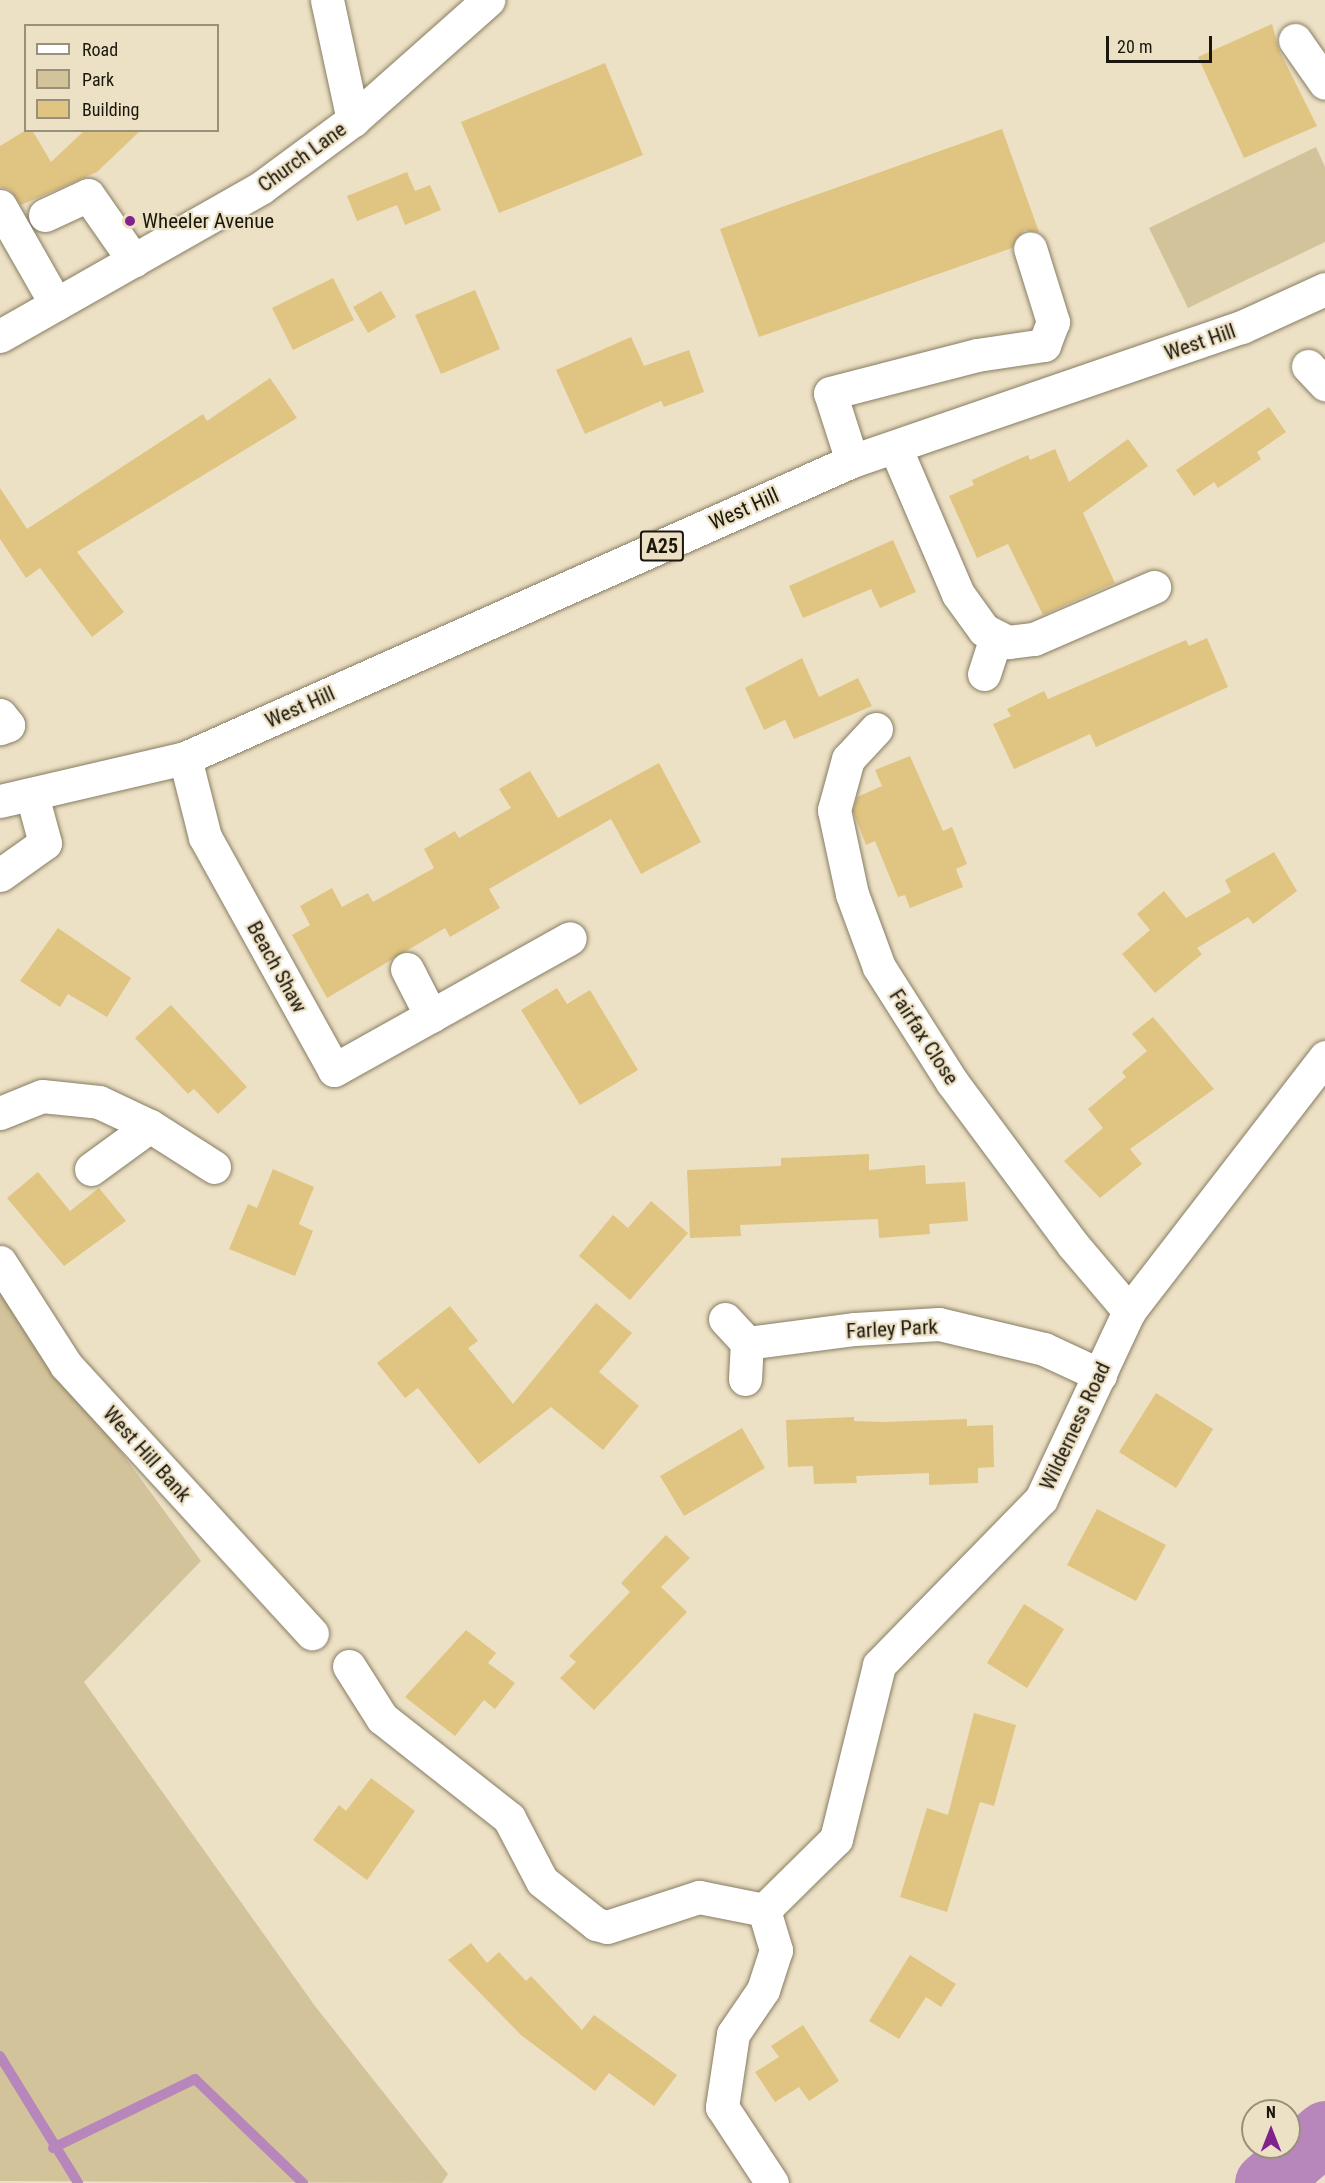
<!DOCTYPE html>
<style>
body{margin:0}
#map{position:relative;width:1325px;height:2183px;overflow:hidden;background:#ede1c5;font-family:"Roboto Condensed",sans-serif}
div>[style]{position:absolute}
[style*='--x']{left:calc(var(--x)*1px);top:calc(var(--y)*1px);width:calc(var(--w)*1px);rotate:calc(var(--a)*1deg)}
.green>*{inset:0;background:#d3c39b}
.stream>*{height:10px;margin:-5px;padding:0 5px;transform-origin:5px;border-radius:5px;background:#b787bb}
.river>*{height:63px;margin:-31.5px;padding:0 31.5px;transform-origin:31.5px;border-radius:31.5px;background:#b787bb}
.building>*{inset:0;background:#e0c481}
.roads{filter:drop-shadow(0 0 2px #877d63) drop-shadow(0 0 2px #877d63)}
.minor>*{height:33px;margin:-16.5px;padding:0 16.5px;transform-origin:16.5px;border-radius:16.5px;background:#fff}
.major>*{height:33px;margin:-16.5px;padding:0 16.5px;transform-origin:16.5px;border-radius:16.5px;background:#fff}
.dots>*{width:16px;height:16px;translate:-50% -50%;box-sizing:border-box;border:3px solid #ede1c5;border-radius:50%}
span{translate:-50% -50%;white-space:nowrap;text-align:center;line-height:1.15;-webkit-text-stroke:4.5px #ede1c5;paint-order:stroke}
.shield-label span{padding:2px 4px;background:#ede1c5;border:2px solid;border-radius:4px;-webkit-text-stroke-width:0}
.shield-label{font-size:20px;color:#1b170d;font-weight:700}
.street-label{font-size:21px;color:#1b170d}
.poi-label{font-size:21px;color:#1b170d}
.left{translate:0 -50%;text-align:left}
.legend{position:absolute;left:24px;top:24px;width:195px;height:108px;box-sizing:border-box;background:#ede1c5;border:2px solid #99907b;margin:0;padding:8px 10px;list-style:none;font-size:18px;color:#1b170d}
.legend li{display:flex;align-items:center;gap:12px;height:30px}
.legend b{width:30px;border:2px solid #99907b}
.north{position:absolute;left:1241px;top:2099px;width:60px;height:60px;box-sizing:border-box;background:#ede1c5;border:2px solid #99907b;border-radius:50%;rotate:0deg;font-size:16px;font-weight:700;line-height:24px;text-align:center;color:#1b170d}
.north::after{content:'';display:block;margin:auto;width:21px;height:27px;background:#82228c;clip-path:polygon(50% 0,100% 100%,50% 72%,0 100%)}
.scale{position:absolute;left:1106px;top:36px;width:106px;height:27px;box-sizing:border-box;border:3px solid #1b170d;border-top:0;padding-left:8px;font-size:18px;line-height:21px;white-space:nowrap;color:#1b170d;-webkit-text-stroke:4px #ede1c5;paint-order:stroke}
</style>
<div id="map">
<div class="green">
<i style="clip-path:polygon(1316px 147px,1325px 167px,1325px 242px,1188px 308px,1149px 228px)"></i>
<i style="clip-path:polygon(0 1287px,201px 1561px,84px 1682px,315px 2006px,448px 2174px,442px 2183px,0 2181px)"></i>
</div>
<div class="stream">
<i style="--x:0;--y:2056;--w:149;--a:58.4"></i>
<i style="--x:53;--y:2148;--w:158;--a:-25.9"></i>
<i style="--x:195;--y:2079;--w:150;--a:43.9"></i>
</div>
<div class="river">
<i style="--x:1266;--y:2183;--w:78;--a:-40.8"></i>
</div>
<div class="building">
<i style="clip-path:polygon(1272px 24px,1279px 50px,1317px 126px,1244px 158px,1198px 57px)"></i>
<i style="clip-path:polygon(605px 63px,643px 155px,499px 213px,461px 122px)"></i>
<i style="clip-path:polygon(1002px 129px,1039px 232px,1024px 230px,1012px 248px,759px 337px,720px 229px)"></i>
<i style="clip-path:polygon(26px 130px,32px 130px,51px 162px,85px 130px,141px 130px,97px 172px,21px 205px,10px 190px,0 187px,0 146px)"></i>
<i style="clip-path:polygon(407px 172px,415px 191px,430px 185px,441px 210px,405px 225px,397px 205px,357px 221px,347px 196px)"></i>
<i style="clip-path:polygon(333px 278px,354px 320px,293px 350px,272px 308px)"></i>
<i style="clip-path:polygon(475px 290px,500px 349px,441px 374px,415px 315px)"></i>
<i style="clip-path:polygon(381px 291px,396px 317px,368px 333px,353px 307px)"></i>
<i style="clip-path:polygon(631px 337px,644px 366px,689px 350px,704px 392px,664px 407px,661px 401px,585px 434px,556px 370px)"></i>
<i style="clip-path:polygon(270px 378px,297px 418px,77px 552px,124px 612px,92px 637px,40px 568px,26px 578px,0 539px,0 488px,27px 529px,203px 414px,207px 421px)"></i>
<i style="clip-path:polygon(1269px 407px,1286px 432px,1257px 452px,1261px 459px,1218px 488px,1214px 482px,1194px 496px,1176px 470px)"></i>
<i style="clip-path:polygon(1128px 439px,1148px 466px,1083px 513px,1115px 583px,1043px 615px,1008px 544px,977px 558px,949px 496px,974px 485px,972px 480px,1028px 455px,1030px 460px,1055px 449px,1069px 482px)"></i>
<i style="clip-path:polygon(893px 540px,916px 592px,880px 608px,871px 589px,803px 618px,789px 586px)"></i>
<i style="clip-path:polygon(1207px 638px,1228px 687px,1096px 747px,1090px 734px,1014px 769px,993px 724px,1011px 716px,1007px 709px,1044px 691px,1048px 699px,1186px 640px,1189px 646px)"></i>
<i style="clip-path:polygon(802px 658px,819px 697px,858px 678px,872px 706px,794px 739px,785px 720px,764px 730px,745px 688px)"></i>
<i style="clip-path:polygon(910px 756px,943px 831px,952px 827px,967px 864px,956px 869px,963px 887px,910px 908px,905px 895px,898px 897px,875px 841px,866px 845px,853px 811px,857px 797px,882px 786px,875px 770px)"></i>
<i style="clip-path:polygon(659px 763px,701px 842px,641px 874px,611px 819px,489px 889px,500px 908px,450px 937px,445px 928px,327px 998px,292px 935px,310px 925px,300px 906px,332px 888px,342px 907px,368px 893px,373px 902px,434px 868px,424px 849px,455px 831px,459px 838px,511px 808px,499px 789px,530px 771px,558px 818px)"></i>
<i style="clip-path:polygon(1274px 852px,1297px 891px,1253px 924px,1248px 917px,1197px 948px,1202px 954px,1155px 993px,1122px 954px,1150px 930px,1137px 914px,1164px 891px,1186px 918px,1231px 892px,1225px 880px)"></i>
<i style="clip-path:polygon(58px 928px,131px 978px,107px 1017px,68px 994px,60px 1007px,20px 981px)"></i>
<i style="clip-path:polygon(557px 988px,567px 1004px,590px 990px,638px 1070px,580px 1105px,521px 1010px)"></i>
<i style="clip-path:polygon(171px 1005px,247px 1087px,218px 1114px,194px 1089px,188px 1094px,135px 1038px)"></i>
<i style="clip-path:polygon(1153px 1017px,1214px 1089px,1130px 1149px,1142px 1164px,1100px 1198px,1064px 1161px,1103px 1128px,1088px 1109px,1126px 1077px,1122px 1072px,1147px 1051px,1132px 1034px)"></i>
<i style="clip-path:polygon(869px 1154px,869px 1170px,925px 1165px,926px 1184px,965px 1182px,968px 1221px,929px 1224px,930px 1234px,879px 1238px,878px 1219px,740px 1225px,741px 1236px,690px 1238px,687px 1170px,781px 1166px,781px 1158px)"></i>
<i style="clip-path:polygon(273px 1169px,314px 1187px,299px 1224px,313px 1231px,295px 1276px,229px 1249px,248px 1204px,257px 1208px)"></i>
<i style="clip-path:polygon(38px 1172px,70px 1211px,99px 1188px,126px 1221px,64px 1266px,7px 1198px)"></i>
<i style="clip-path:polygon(651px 1201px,688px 1233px,630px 1300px,579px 1256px,613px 1215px,628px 1228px)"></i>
<i style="clip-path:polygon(596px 1303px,632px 1333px,599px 1372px,639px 1406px,603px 1450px,551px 1407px,479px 1464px,418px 1388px,405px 1398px,377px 1363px,450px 1306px,478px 1341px,468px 1348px,513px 1404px)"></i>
<i style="clip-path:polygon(1156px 1393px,1213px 1429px,1176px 1488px,1119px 1452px)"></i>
<i style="clip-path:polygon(854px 1417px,854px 1421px,883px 1422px,967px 1419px,967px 1426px,993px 1425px,994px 1467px,978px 1468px,978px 1483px,929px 1485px,929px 1473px,856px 1476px,857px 1483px,814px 1484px,813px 1466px,788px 1467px,786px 1420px)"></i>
<i style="clip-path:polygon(742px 1428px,765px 1468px,684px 1516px,660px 1476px)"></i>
<i style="clip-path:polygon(1097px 1509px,1166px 1545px,1136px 1601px,1067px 1565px)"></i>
<i style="clip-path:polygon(666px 1535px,690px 1558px,661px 1587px,687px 1612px,594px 1710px,560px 1678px,576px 1662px,569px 1656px,630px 1592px,621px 1583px)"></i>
<i style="clip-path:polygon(1024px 1604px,1064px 1629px,1027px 1688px,987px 1663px)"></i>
<i style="clip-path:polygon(466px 1630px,496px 1653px,488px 1663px,515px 1683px,495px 1709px,484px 1700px,455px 1736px,405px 1697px)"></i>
<i style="clip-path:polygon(974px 1713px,1016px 1725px,994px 1806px,980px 1802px,947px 1912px,900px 1897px,927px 1808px,948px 1815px)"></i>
<i style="clip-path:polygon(371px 1778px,415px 1811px,367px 1880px,313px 1840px,339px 1805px,346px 1811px)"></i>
<i style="clip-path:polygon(471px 1943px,487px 1963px,499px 1952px,526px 1981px,531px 1976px,582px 2030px,594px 2015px,677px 2075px,654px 2106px,609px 2073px,595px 2091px,521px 2035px,448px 1960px)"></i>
<i style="clip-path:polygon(910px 1955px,956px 1984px,941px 2007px,926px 1997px,899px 2039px,869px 2021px)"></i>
<i style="clip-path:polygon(803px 2025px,839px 2081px,809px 2101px,799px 2087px,775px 2102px,755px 2072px,779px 2057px,771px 2046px)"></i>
</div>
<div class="roads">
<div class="minor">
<i style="--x:327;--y:0;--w:123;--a:77.8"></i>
<i style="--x:1295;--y:40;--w:52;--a:55.1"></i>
<i style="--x:0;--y:206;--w:113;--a:60.3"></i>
<i style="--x:45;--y:215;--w:47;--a:-24.9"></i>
<i style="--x:88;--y:195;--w:80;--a:55.1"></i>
<i style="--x:0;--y:336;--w:301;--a:-29.6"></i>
<i style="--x:262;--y:187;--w:113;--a:-36.4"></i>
<i style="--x:353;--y:120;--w:181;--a:-41.6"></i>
<i style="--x:1308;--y:366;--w:25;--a:47"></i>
<i style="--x:895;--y:447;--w:160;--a:66.8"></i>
<i style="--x:958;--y:594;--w:44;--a:54.2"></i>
<i style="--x:984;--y:630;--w:27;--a:27"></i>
<i style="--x:1008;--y:642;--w:26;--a:-7"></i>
<i style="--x:1034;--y:639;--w:131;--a:-23.4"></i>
<i style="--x:852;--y:461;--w:71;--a:-107.9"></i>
<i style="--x:830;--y:393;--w:152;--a:-14.5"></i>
<i style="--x:977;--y:355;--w:68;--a:-8.5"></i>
<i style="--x:1044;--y:345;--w:25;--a:-69"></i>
<i style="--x:1053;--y:322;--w:77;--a:-107.3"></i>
<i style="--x:984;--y:674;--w:39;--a:-72"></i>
<i style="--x:0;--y:715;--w:13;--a:51"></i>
<i style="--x:8;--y:725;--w:9;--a:159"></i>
<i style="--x:876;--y:729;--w:41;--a:133"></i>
<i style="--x:848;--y:759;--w:53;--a:105.4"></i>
<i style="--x:834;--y:810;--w:86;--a:77.9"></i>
<i style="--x:852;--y:894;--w:78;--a:69.7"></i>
<i style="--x:879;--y:967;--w:136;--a:57.6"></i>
<i style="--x:952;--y:1082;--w:203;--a:53.4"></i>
<i style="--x:1073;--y:1245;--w:87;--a:49.7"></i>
<i style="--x:185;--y:758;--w:81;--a:75.8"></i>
<i style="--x:205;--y:837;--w:266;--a:61"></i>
<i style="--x:334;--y:1070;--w:270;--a:-29.2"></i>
<i style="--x:0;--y:875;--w:55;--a:-35.4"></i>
<i style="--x:45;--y:843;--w:50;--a:-105.2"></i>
<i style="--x:407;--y:969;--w:53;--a:62.9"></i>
<i style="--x:0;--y:1113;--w:45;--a:-22"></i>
<i style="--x:42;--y:1096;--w:57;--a:6"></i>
<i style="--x:99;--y:1102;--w:56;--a:25.2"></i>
<i style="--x:150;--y:1126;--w:76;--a:32.6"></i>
<i style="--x:91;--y:1169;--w:73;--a:-36.1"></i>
<i style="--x:0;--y:1262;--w:122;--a:57.3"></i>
<i style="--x:66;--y:1365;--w:364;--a:47.5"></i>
<i style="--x:725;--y:1319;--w:33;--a:47"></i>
<i style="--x:747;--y:1343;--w:109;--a:-7.4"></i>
<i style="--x:855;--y:1329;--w:84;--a:-3.4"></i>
<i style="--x:939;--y:1324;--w:108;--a:13.4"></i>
<i style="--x:1044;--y:1349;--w:62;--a:24.9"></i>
<i style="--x:745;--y:1379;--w:36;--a:-87"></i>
<i style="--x:349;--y:1666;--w:62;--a:57.6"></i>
<i style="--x:382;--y:1718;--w:162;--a:38.2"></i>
<i style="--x:509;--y:1818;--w:71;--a:62.4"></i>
<i style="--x:542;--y:1881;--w:69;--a:38.5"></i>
<i style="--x:596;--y:1924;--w:11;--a:15"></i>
<i style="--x:607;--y:1927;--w:97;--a:-18.1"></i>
<i style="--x:699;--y:1897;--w:66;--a:11.3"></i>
<i style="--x:764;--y:1910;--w:101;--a:-44.6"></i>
<i style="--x:836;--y:1839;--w:179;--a:-76.1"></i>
<i style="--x:879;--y:1665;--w:232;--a:-45.7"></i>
<i style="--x:1041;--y:1499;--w:208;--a:-64.9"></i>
<i style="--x:1129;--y:1311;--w:321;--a:-52.3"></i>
<i style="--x:764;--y:1910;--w:42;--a:73.3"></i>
<i style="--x:776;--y:1950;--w:42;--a:108"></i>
<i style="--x:763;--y:1990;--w:53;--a:124.3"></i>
<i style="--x:733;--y:2034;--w:74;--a:98.6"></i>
<i style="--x:722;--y:2107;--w:91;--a:56.7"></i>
</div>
<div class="major">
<i style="--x:0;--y:801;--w:190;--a:-13.1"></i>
<i style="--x:185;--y:758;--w:730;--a:-24"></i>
<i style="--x:852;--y:461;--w:412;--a:-19"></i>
<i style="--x:1242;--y:327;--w:91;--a:-24.6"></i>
</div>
</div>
<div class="dots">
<i style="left:130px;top:221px;background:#82228c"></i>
</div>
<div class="shield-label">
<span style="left:662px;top:546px">A25</span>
</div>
<div class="street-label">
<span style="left:302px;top:157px;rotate:-36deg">Church Lane</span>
<span style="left:1200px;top:342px;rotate:-19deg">West Hill</span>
<span style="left:744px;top:509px;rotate:-24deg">West Hill</span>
<span style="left:300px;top:707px;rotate:-24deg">West Hill</span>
<span style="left:277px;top:967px;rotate:61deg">Beach Shaw</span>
<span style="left:924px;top:1037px;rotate:57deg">Fairfax Close</span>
<span style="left:892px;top:1329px;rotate:-3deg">Farley Park</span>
<span style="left:1075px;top:1426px;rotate:-65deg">Wilderness Road</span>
<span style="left:147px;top:1454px;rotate:48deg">West Hill Bank</span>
</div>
<div class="poi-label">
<span class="left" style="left:142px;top:221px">Wheeler Avenue</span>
</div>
<ul class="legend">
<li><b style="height:8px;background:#fff"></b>Road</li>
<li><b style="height:16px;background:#d3c39b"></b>Park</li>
<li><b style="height:16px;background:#e0c481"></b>Building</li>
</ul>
<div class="north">N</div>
<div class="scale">20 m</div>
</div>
